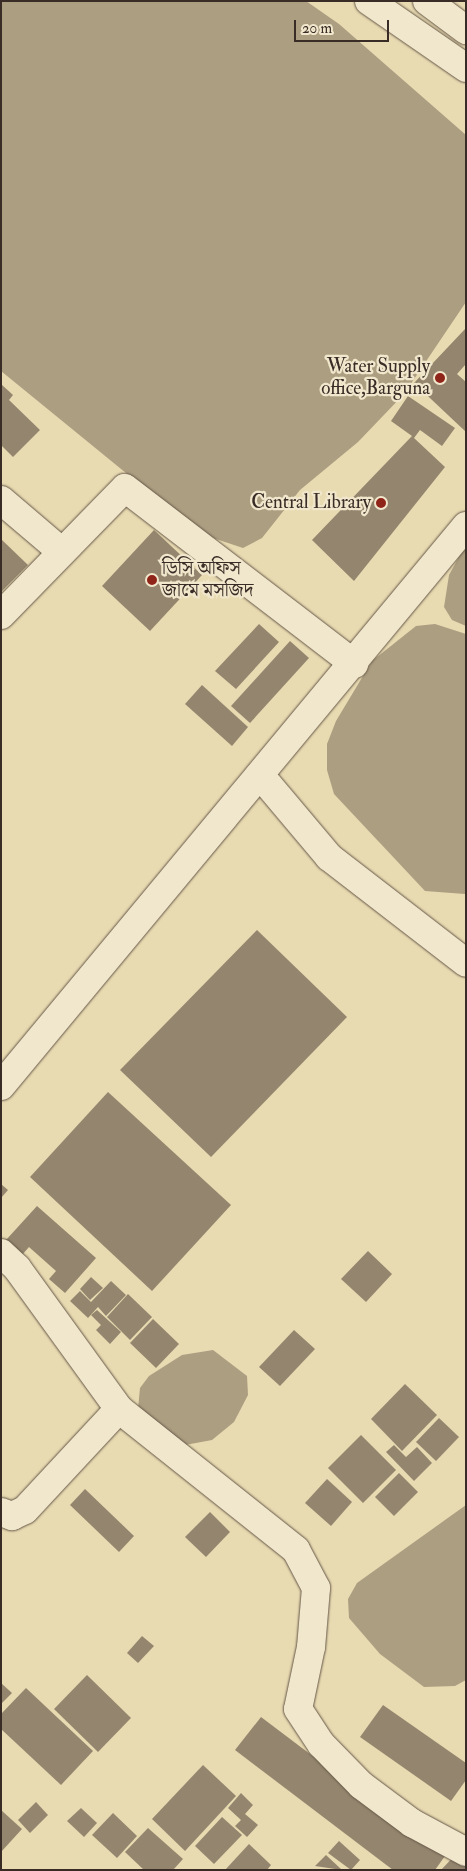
<!DOCTYPE html>
<meta charset="utf-8">
<style>
body{margin:0}
#map{position:relative;width:467px;height:1871px;overflow:hidden;background:#e8dab1;font-family:"IM FELL Double Pica","Noto Serif Bengali",serif}
div>[style]{position:absolute}
[style*='--x']{left:calc(var(--x)*1px);top:calc(var(--y)*1px);width:calc(var(--w)*1px);rotate:calc(var(--a)*1deg)}
.water>*{inset:0;background:#ac9e81}
.building>*{inset:0;background:#94866e}
.roads{filter:drop-shadow(0 0 1px #655748) drop-shadow(0 0 1px #655748)}
.minor>*{height:28px;margin:-14px;padding:0 14px;transform-origin:14px;border-radius:14px;background:#f0e7cc}
.dots>*{width:14px;height:14px;translate:-50% -50%;box-sizing:border-box;border:2px solid #f0e7cc;border-radius:50%}
span{translate:-50% -50%;white-space:nowrap;text-align:center;line-height:1.15;-webkit-text-stroke:4.5px #f0e7cc;paint-order:stroke}
.poi-label{font-size:19px;color:#392b25}
.right{translate:-100% -50%;text-align:right}
.left{translate:0 -50%;text-align:left}
.frame{position:absolute;inset:0;border:2px solid #392b25;pointer-events:none}
.scale{position:absolute;left:294px;top:20px;width:95px;height:22px;box-sizing:border-box;border:2px solid #392b25;border-top:0;padding-left:6px;font-size:15px;line-height:18px;white-space:nowrap;color:#392b25;-webkit-text-stroke:4px #f0e7cc;paint-order:stroke}
</style>
<div id="map">
<div class="water">
<i style="clip-path:polygon(1px 1px,306px 1px,339px 24px,466px 135px,466px 302px,404px 394px,358px 442px,300px 490px,262px 538px,243px 548px,207px 536px,175px 513px,1px 371px)"></i>
<i style="clip-path:polygon(466px 544px,466px 626px,452px 620px,444px 607px,449px 575px)"></i>
<i style="clip-path:polygon(435px 624px,466px 634px,465px 894px,425px 891px,334px 794px,327px 770px,327px 744px,336px 721px,372px 661px,416px 626px)"></i>
<i style="clip-path:polygon(213px 1350px,247px 1376px,248px 1395px,234px 1422px,212px 1440px,185px 1445px,138px 1409px,140px 1388px,149px 1376px,182px 1355px)"></i>
<i style="clip-path:polygon(466px 1505px,466px 1680px,455px 1686px,424px 1687px,380px 1654px,349px 1618px,348px 1599px,357px 1583px)"></i>
</div>
<div class="building">
<i style="clip-path:polygon(466px 328px,466px 364px,457px 374px,466px 382px,466px 432px,414px 383px)"></i>
<i style="clip-path:polygon(1px 384px,13px 395px,9px 400px,40px 430px,13px 457px,1px 445px)"></i>
<i style="clip-path:polygon(408px 396px,455px 428px,442px 446px,420px 430px,414px 438px,445px 467px,354px 581px,312px 540px,412px 436px,391px 421px)"></i>
<i style="clip-path:polygon(154px 530px,202px 575px,150px 631px,102px 586px)"></i>
<i style="clip-path:polygon(1px 539px,28px 565px,1px 592px)"></i>
<i style="clip-path:polygon(259px 624px,279px 642px,236px 689px,215px 671px)"></i>
<i style="clip-path:polygon(290px 641px,309px 658px,250px 723px,231px 706px)"></i>
<i style="clip-path:polygon(202px 685px,248px 727px,232px 746px,185px 704px)"></i>
<i style="clip-path:polygon(257px 930px,347px 1017px,211px 1157px,120px 1070px)"></i>
<i style="clip-path:polygon(108px 1092px,231px 1205px,152px 1291px,30px 1177px)"></i>
<i style="clip-path:polygon(1px 1184px,8px 1190px,1px 1198px)"></i>
<i style="clip-path:polygon(37px 1206px,96px 1258px,65px 1293px,49px 1279px,56px 1271px,29px 1247px,22px 1255px,6px 1240px)"></i>
<i style="clip-path:polygon(368px 1251px,392px 1274px,366px 1302px,341px 1279px)"></i>
<i style="clip-path:polygon(91px 1277px,103px 1288px,90px 1300px,80px 1289px)"></i>
<i style="clip-path:polygon(111px 1281px,126px 1295px,106px 1316px,98px 1307px,88px 1318px,70px 1301px,80px 1291px,91px 1302px)"></i>
<i style="clip-path:polygon(128px 1294px,152px 1317px,130px 1340px,107px 1317px)"></i>
<i style="clip-path:polygon(97px 1310px,121px 1332px,110px 1344px,96px 1330px,101px 1325px,91px 1315px)"></i>
<i style="clip-path:polygon(153px 1319px,179px 1344px,156px 1368px,130px 1343px)"></i>
<i style="clip-path:polygon(294px 1330px,315px 1349px,280px 1386px,259px 1367px)"></i>
<i style="clip-path:polygon(405px 1384px,437px 1415px,402px 1451px,371px 1419px)"></i>
<i style="clip-path:polygon(439px 1418px,459px 1437px,436px 1461px,416px 1442px)"></i>
<i style="clip-path:polygon(361px 1435px,396px 1470px,363px 1503px,328px 1468px)"></i>
<i style="clip-path:polygon(394px 1445px,406px 1457px,417px 1447px,432px 1463px,414px 1481px,386px 1452px)"></i>
<i style="clip-path:polygon(399px 1473px,418px 1492px,394px 1516px,375px 1497px)"></i>
<i style="clip-path:polygon(327px 1479px,352px 1502px,331px 1526px,305px 1503px)"></i>
<i style="clip-path:polygon(85px 1489px,134px 1536px,119px 1552px,70px 1505px)"></i>
<i style="clip-path:polygon(210px 1512px,230px 1532px,206px 1557px,185px 1537px)"></i>
<i style="clip-path:polygon(142px 1636px,154px 1646px,138px 1663px,127px 1653px)"></i>
<i style="clip-path:polygon(87px 1675px,131px 1718px,98px 1752px,54px 1709px)"></i>
<i style="clip-path:polygon(1px 1683px,12px 1693px,1px 1704px)"></i>
<i style="clip-path:polygon(26px 1688px,93px 1751px,61px 1785px,1px 1729px,1px 1714px)"></i>
<i style="clip-path:polygon(383px 1705px,466px 1763px,466px 1780px,451px 1801px,360px 1737px)"></i>
<i style="clip-path:polygon(261px 1717px,445px 1856px,435px 1870px,393px 1870px,235px 1750px)"></i>
<i style="clip-path:polygon(203px 1765px,236px 1796px,185px 1851px,152px 1819px)"></i>
<i style="clip-path:polygon(241px 1793px,253px 1805px,245px 1814px,258px 1825px,247px 1837px,235px 1826px,241px 1820px,228px 1808px)"></i>
<i style="clip-path:polygon(36px 1802px,48px 1815px,30px 1833px,18px 1820px)"></i>
<i style="clip-path:polygon(81px 1808px,97px 1823px,84px 1837px,67px 1821px)"></i>
<i style="clip-path:polygon(1px 1810px,22px 1829px,1px 1852px)"></i>
<i style="clip-path:polygon(113px 1813px,137px 1836px,117px 1858px,92px 1835px)"></i>
<i style="clip-path:polygon(222px 1817px,242px 1835px,214px 1864px,195px 1846px)"></i>
<i style="clip-path:polygon(148px 1828px,183px 1859px,173px 1870px,144px 1870px,125px 1852px)"></i>
<i style="clip-path:polygon(339px 1841px,360px 1860px,351px 1870px,328px 1853px)"></i>
<i style="clip-path:polygon(249px 1844px,271px 1865px,267px 1870px,225px 1870px)"></i>
<i style="clip-path:polygon(458px 1852px,466px 1859px,466px 1870px,441px 1870px)"></i>
<i style="clip-path:polygon(326px 1855px,342px 1870px,315px 1866px)"></i>
</div>
<div class="roads">
<div class="minor">
<i style="--x:369;--y:1;--w:118;--a:34.6"></i>
<i style="--x:427;--y:1;--w:49;--a:36.6"></i>
<i style="--x:1;--y:500;--w:80;--a:40.4"></i>
<i style="--x:1;--y:615;--w:177;--a:-45.7"></i>
<i style="--x:125;--y:488;--w:289;--a:37.5"></i>
<i style="--x:260;--y:775;--w:107;--a:49.9"></i>
<i style="--x:329;--y:857;--w:173;--a:37.7"></i>
<i style="--x:1;--y:1086;--w:728;--a:-50.3"></i>
<i style="--x:1;--y:1253;--w:22;--a:43"></i>
<i style="--x:17;--y:1268;--w:174;--a:54.1"></i>
<i style="--x:119;--y:1409;--w:226;--a:38.5"></i>
<i style="--x:296;--y:1550;--w:43;--a:62.2"></i>
<i style="--x:316;--y:1588;--w:59;--a:94.8"></i>
<i style="--x:311;--y:1647;--w:63;--a:101.8"></i>
<i style="--x:298;--y:1709;--w:42;--a:56.7"></i>
<i style="--x:321;--y:1744;--w:57;--a:45.7"></i>
<i style="--x:361;--y:1785;--w:64;--a:36.7"></i>
<i style="--x:412;--y:1823;--w:61;--a:28.2"></i>
<i style="--x:1;--y:1512;--w:12;--a:20"></i>
<i style="--x:12;--y:1516;--w:14;--a:-25"></i>
<i style="--x:25;--y:1510;--w:138;--a:-47.1"></i>
</div>
</div>
<div class="dots">
<i style="left:440px;top:378px;background:#8f2418"></i>
<i style="left:381px;top:503px;background:#8f2418"></i>
<i style="left:152px;top:580px;background:#8f2418"></i>
</div>
<div class="poi-label">
<span class="right" style="left:430px;top:378px">Water Supply<br>office,Barguna</span>
<span class="right" style="left:371px;top:503px">Central Library</span>
<span class="left" style="left:162px;top:580px">ডিসি অফিস<br>জামে মসজিদ</span>
</div>
<div class="frame"></div>
<div class="scale">20 m</div>
</div>
